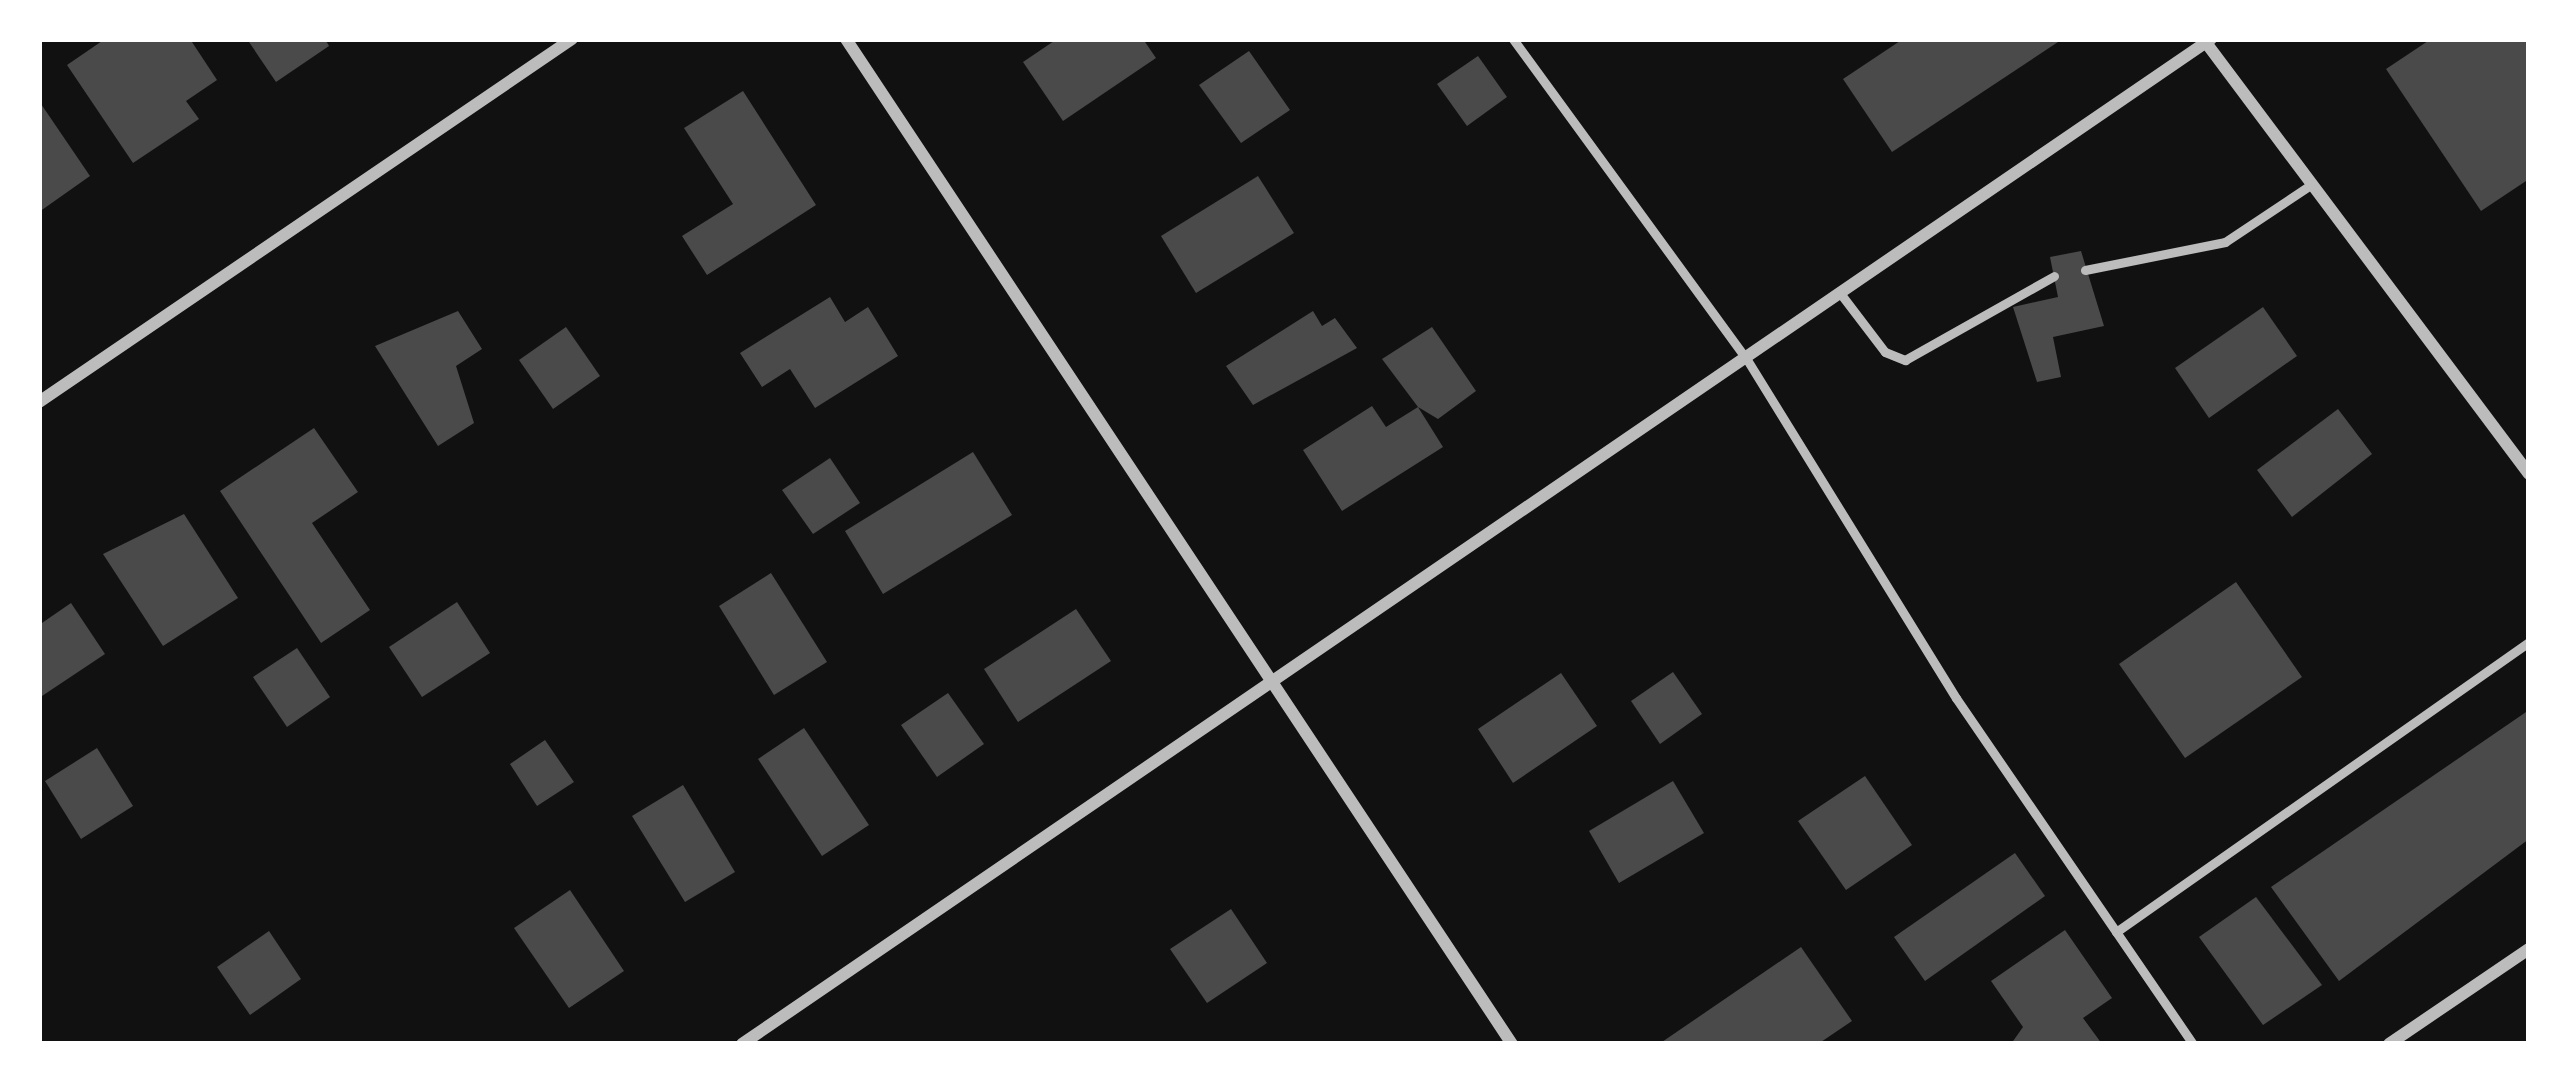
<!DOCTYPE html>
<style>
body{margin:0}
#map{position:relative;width:2568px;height:1083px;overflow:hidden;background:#111;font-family:"Fira Sans Condensed",sans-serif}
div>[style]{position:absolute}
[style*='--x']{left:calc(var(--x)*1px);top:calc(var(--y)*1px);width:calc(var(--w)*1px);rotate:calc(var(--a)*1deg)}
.building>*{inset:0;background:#4a4a4a}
.service>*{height:9px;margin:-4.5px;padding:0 4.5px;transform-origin:4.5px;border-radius:4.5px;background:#bcbcbc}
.minor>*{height:12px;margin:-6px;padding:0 6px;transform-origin:6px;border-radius:6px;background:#bcbcbc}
span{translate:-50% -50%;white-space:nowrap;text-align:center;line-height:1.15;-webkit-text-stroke:10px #fff;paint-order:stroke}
.frame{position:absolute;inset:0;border:42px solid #fff;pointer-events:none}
</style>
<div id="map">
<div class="building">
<i style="clip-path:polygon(105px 39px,190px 39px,217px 80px,186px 101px,199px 119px,133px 163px,67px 65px)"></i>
<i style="clip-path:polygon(247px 39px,325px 39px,329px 46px,276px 82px)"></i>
<i style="clip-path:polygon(1057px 39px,1143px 39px,1156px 58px,1063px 121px,1023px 62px)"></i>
<i style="clip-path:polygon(1903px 39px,2056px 39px,2058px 42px,1892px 152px,1843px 79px)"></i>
<i style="clip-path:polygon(2431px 39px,2529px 39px,2529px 179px,2481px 211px,2386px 69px)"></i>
<i style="clip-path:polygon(1249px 51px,1290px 110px,1241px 143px,1199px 85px)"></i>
<i style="clip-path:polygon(1478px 56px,1507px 97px,1467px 126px,1437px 84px)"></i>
<i style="clip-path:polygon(743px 91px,816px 205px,707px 275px,682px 236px,733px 204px,684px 128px)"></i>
<i style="clip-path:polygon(39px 101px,90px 176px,39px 212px)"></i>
<i style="clip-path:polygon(1258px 176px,1294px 233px,1196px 293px,1161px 236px)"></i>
<i style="clip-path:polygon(2081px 251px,2104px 326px,2053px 337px,2061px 377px,2037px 382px,2013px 307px,2058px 297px,2050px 257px)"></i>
<i style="clip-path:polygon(830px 297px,845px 322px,868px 307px,898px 356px,815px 408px,790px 369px,762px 387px,740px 353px)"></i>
<i style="clip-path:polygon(2263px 307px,2297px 356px,2209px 418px,2175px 368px)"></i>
<i style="clip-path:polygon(458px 311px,482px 349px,456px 366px,474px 423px,438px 446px,375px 346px)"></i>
<i style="clip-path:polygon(1313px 311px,1322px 326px,1335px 318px,1357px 348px,1253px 405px,1226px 366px)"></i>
<i style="clip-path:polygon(566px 327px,600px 376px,553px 409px,519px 360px)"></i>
<i style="clip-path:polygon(1432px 327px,1476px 391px,1438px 419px,1418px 407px,1443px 447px,1342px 511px,1303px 450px,1372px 406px,1386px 427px,1418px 407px,1382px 359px)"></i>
<i style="clip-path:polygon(2338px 409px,2372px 454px,2292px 517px,2257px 470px)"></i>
<i style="clip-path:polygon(314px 428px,358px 492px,312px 523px,370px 610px,321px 643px,220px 491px)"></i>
<i style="clip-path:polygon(973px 452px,1012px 515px,883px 594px,845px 531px)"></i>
<i style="clip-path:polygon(830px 458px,860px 503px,813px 534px,782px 490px)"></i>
<i style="clip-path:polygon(184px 514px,238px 598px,163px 646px,103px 554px)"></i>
<i style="clip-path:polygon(771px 573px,827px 662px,774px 695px,719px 606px)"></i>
<i style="clip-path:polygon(2236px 582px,2302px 677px,2185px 758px,2119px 664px)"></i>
<i style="clip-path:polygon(457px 602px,490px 653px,422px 697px,389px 647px)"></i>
<i style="clip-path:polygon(71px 603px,105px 654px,39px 698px,39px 625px)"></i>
<i style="clip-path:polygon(1076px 609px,1111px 661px,1018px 722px,984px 669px)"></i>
<i style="clip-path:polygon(297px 648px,330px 697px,287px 727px,253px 677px)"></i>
<i style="clip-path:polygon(1673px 672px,1702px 714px,1660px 744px,1631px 701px)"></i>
<i style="clip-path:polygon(1561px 673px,1597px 726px,1513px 783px,1478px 729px)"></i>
<i style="clip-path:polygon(948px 693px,984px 744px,937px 777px,901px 725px)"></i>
<i style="clip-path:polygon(2529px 710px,2529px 839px,2339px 981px,2271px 887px)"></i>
<i style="clip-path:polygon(804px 728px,869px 825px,822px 856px,758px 759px)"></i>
<i style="clip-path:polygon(545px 740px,574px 782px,537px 806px,510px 764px)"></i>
<i style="clip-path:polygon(97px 748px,133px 806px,81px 839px,45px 781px)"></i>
<i style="clip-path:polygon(1865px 776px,1912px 845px,1846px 890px,1798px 821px)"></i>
<i style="clip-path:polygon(1673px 781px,1704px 833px,1619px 883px,1589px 831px)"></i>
<i style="clip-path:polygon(683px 785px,735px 872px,685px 902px,632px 816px)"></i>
<i style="clip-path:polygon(2015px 853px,2045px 896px,1925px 981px,1894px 937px)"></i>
<i style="clip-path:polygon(570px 890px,624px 971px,569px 1008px,514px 928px)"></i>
<i style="clip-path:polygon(2256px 897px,2322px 985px,2263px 1025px,2199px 937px)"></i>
<i style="clip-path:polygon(1231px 909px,1267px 963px,1207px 1003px,1170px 949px)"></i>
<i style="clip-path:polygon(2065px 930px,2112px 998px,2083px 1018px,2102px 1044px,2011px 1044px,2023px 1027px,1991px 981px)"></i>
<i style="clip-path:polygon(269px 931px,301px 979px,250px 1015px,217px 967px)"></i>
<i style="clip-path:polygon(1801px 947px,1852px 1021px,1818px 1044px,1659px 1044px)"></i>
</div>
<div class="service">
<i style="--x:1513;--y:39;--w:395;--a:53.9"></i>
<i style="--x:1746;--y:358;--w:400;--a:58.3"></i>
<i style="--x:1956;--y:698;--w:419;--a:55.6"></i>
<i style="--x:2085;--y:270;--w:143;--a:-11.3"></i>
<i style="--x:2225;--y:242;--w:105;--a:-33.7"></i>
<i style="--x:1840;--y:293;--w:74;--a:52.7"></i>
<i style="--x:1885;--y:352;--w:22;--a:22"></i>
<i style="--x:1905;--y:360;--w:171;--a:-29.4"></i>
<i style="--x:2116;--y:932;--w:505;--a:-35.08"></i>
</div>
<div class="minor">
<i style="--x:846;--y:39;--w:1206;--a:56.47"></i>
<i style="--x:2204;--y:40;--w:542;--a:53.17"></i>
<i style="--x:39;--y:402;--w:645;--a:-34.26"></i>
<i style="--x:742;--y:1044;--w:1780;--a:-34.38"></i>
<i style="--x:2389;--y:1044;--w:169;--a:-34.2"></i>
</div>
<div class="frame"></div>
</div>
